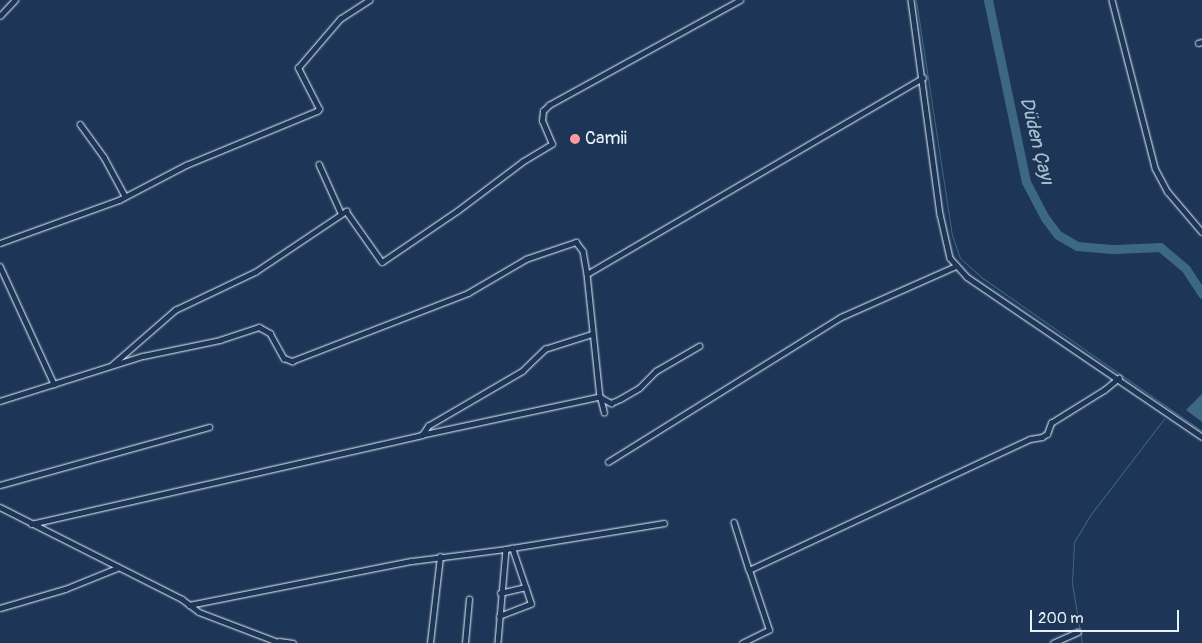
<!DOCTYPE html>
<meta charset="utf-8">
<style>
body{margin:0}
#map{position:relative;width:1202px;height:643px;overflow:hidden;background:#1d3557;font-family:Pangolin,sans-serif}
div>[style]{position:absolute}
[style*='--x']{left:calc(var(--x)*1px);top:calc(var(--y)*1px);width:calc(var(--w)*1px);rotate:calc(var(--a)*1deg)}
.water>*{inset:0;background:#3c6881}
.stream>*{height:1px;margin:-0.5px;padding:0 0.5px;transform-origin:0.5px;border-radius:0.5px;background:#3c6881}
.river>*{height:9px;margin:-4.5px;padding:0 4.5px;transform-origin:4.5px;border-radius:4.5px;background:#3c6881}
.roads{filter:drop-shadow(0 0 1px #e8f1f8) drop-shadow(0 0 1px #e8f1f8)}
.street>*{height:4.5px;margin:-2.25px;padding:0 2.25px;transform-origin:2.25px;border-radius:2.25px;background:#1d3557}
.dots>*{width:14px;height:14px;translate:-50% -50%;box-sizing:border-box;border:2px solid #1d3557;border-radius:50%}
span{translate:-50% -50%;white-space:nowrap;text-align:center;line-height:1.15;-webkit-text-stroke:4px #1d3557;paint-order:stroke}
.poi-label{font-size:18px;color:#e8f1f8}
.left{translate:0 -50%;text-align:left}
.water-label{font-size:19px;color:#acc1ce;font-style:italic}
.scale{position:absolute;left:1030px;top:610px;width:149px;height:22px;box-sizing:border-box;border:2px solid #e8f1f8;border-top:0;padding-left:6px;font-size:15px;line-height:18px;white-space:nowrap;color:#e8f1f8;-webkit-text-stroke:4px #1d3557;paint-order:stroke}
</style>
<div id="map">
<div class="water">
<i style="clip-path:polygon(1202px 394px,1202px 422px,1186px 410px)"></i>
</div>
<div class="stream">
<i style="--x:916;--y:0;--w:238;--a:81.3"></i>
<i style="--x:952;--y:235;--w:24;--a:71"></i>
<i style="--x:960;--y:258;--w:28;--a:42"></i>
<i style="--x:981;--y:277;--w:269;--a:34.9"></i>
<i style="--x:1155;--y:173;--w:14;--a:60"></i>
<i style="--x:1082;--y:643;--w:61;--a:-99.5"></i>
<i style="--x:1072;--y:583;--w:41;--a:-87.2"></i>
<i style="--x:1074;--y:542;--w:33;--a:-59"></i>
<i style="--x:1091;--y:514;--w:120;--a:-52.5"></i>
<i style="--x:1202;--y:643;--w:1;--a:-90"></i>
</div>
<div class="river">
<i style="--x:988;--y:0;--w:186;--a:78.2"></i>
<i style="--x:1026;--y:182;--w:41;--a:62.2"></i>
<i style="--x:1045;--y:218;--w:21;--a:53"></i>
<i style="--x:1058;--y:235;--w:22;--a:30"></i>
<i style="--x:1077;--y:246;--w:38;--a:5"></i>
<i style="--x:1115;--y:249;--w:45;--a:-2.5"></i>
<i style="--x:1160;--y:247;--w:34;--a:40"></i>
<i style="--x:1186;--y:269;--w:30;--a:57"></i>
</div>
<div class="roads">
<div class="street">
<i style="--x:911;--y:0;--w:216;--a:82.3"></i>
<i style="--x:940;--y:214;--w:45;--a:77.2"></i>
<i style="--x:950;--y:258;--w:25;--a:48"></i>
<i style="--x:967;--y:277;--w:284;--a:34.2"></i>
<i style="--x:1112;--y:0;--w:173;--a:75.6"></i>
<i style="--x:1155;--y:168;--w:27;--a:62"></i>
<i style="--x:1168;--y:192;--w:52;--a:49.6"></i>
<i style="--x:0;--y:16;--w:22;--a:-47"></i>
<i style="--x:1198;--y:43;--w:4;--a:-14"></i>
<i style="--x:80;--y:124;--w:41;--a:54"></i>
<i style="--x:104;--y:157;--w:44;--a:61.7"></i>
<i style="--x:319;--y:164;--w:54;--a:65.8"></i>
<i style="--x:0;--y:243;--w:127;--a:-19.9"></i>
<i style="--x:119;--y:200;--w:76;--a:-27.6"></i>
<i style="--x:186;--y:165;--w:142;--a:-22.4"></i>
<i style="--x:317;--y:111;--w:3;--a:-45"></i>
<i style="--x:319;--y:109;--w:46;--a:-117.1"></i>
<i style="--x:298;--y:68;--w:65;--a:-49.4"></i>
<i style="--x:340;--y:19;--w:35;--a:-33"></i>
<i style="--x:0;--y:266;--w:130;--a:65.4"></i>
<i style="--x:587;--y:274;--w:124;--a:84"></i>
<i style="--x:600;--y:397;--w:182;--a:167.9"></i>
<i style="--x:422;--y:435;--w:11;--a:-56"></i>
<i style="--x:428;--y:426;--w:109;--a:-30.3"></i>
<i style="--x:522;--y:371;--w:32;--a:-44"></i>
<i style="--x:545;--y:349;--w:49;--a:-17.7"></i>
<i style="--x:112;--y:365;--w:84;--a:-41.1"></i>
<i style="--x:175;--y:310;--w:89;--a:-25.4"></i>
<i style="--x:255;--y:272;--w:110;--a:-33.8"></i>
<i style="--x:346;--y:211;--w:62;--a:54.8"></i>
<i style="--x:382;--y:262;--w:91;--a:-34.2"></i>
<i style="--x:457;--y:211;--w:81;--a:-37"></i>
<i style="--x:522;--y:162;--w:35;--a:-31"></i>
<i style="--x:552;--y:144;--w:25;--a:-113"></i>
<i style="--x:542;--y:121;--w:10;--a:-84"></i>
<i style="--x:543;--y:111;--w:8;--a:-45"></i>
<i style="--x:549;--y:105;--w:218;--a:-28.8"></i>
<i style="--x:0;--y:401;--w:150;--a:-17.5"></i>
<i style="--x:143;--y:356;--w:79;--a:-11.7"></i>
<i style="--x:220;--y:340;--w:41;--a:-18.4"></i>
<i style="--x:259;--y:327;--w:13;--a:29"></i>
<i style="--x:270;--y:333;--w:29;--a:61"></i>
<i style="--x:284;--y:358;--w:9;--a:21"></i>
<i style="--x:292;--y:361;--w:189;--a:-21.1"></i>
<i style="--x:468;--y:293;--w:67;--a:-30.4"></i>
<i style="--x:526;--y:259;--w:53;--a:-18.8"></i>
<i style="--x:576;--y:242;--w:11;--a:52"></i>
<i style="--x:583;--y:251;--w:23;--a:80"></i>
<i style="--x:587;--y:274;--w:389;--a:-30.3"></i>
<i style="--x:604;--y:413;--w:16;--a:-104"></i>
<i style="--x:600;--y:397;--w:13;--a:29"></i>
<i style="--x:611;--y:403;--w:10;--a:-24"></i>
<i style="--x:620;--y:399;--w:22;--a:-30"></i>
<i style="--x:639;--y:388;--w:24;--a:-45"></i>
<i style="--x:656;--y:371;--w:50;--a:-30.2"></i>
<i style="--x:608;--y:462;--w:274;--a:-31.9"></i>
<i style="--x:841;--y:317;--w:126;--a:-23.9"></i>
<i style="--x:0;--y:485;--w:217;--a:-15.5"></i>
<i style="--x:0;--y:507;--w:204;--a:26.8"></i>
<i style="--x:182;--y:599;--w:21;--a:37"></i>
<i style="--x:199;--y:612;--w:87;--a:20.9"></i>
<i style="--x:734;--y:522;--w:50;--a:72.6"></i>
<i style="--x:749;--y:570;--w:310;--a:-25"></i>
<i style="--x:1030;--y:439;--w:12;--a:-9"></i>
<i style="--x:1042;--y:437;--w:6;--a:-31"></i>
<i style="--x:1047;--y:434;--w:12;--a:-70"></i>
<i style="--x:1051;--y:423;--w:62;--a:-31.9"></i>
<i style="--x:1104;--y:390;--w:19;--a:-39"></i>
<i style="--x:31;--y:524;--w:401;--a:-12.8"></i>
<i style="--x:506;--y:549;--w:160;--a:-9.3"></i>
<i style="--x:500;--y:593;--w:26;--a:-13"></i>
<i style="--x:189;--y:605;--w:227;--a:-11.2"></i>
<i style="--x:412;--y:561;--w:95;--a:-7.3"></i>
<i style="--x:506;--y:549;--w:94;--a:94.9"></i>
<i style="--x:0;--y:608;--w:68;--a:-16.3"></i>
<i style="--x:65;--y:589;--w:56;--a:-22"></i>
<i style="--x:499;--y:616;--w:34;--a:-21"></i>
<i style="--x:531;--y:604;--w:59;--a:-108.7"></i>
<i style="--x:279;--y:641;--w:14;--a:8"></i>
<i style="--x:430;--y:643;--w:87;--a:-83.4"></i>
<i style="--x:465;--y:643;--w:44;--a:-84.8"></i>
<i style="--x:742;--y:643;--w:30;--a:-26"></i>
<i style="--x:769;--y:630;--w:63;--a:-108.4"></i>
<i style="--x:1053;--y:643;--w:27;--a:-24"></i>
</div>
</div>
<div class="dots">
<i style="left:575px;top:139px;background:#ff9aa2"></i>
</div>
<div class="poi-label">
<span class="left" style="left:585px;top:139px">Camii</span>
</div>
<div class="water-label">
<span style="left:1036px;top:141px;rotate:76deg">Düden Çayı</span>
</div>
<div class="scale">200 m</div>
</div>
